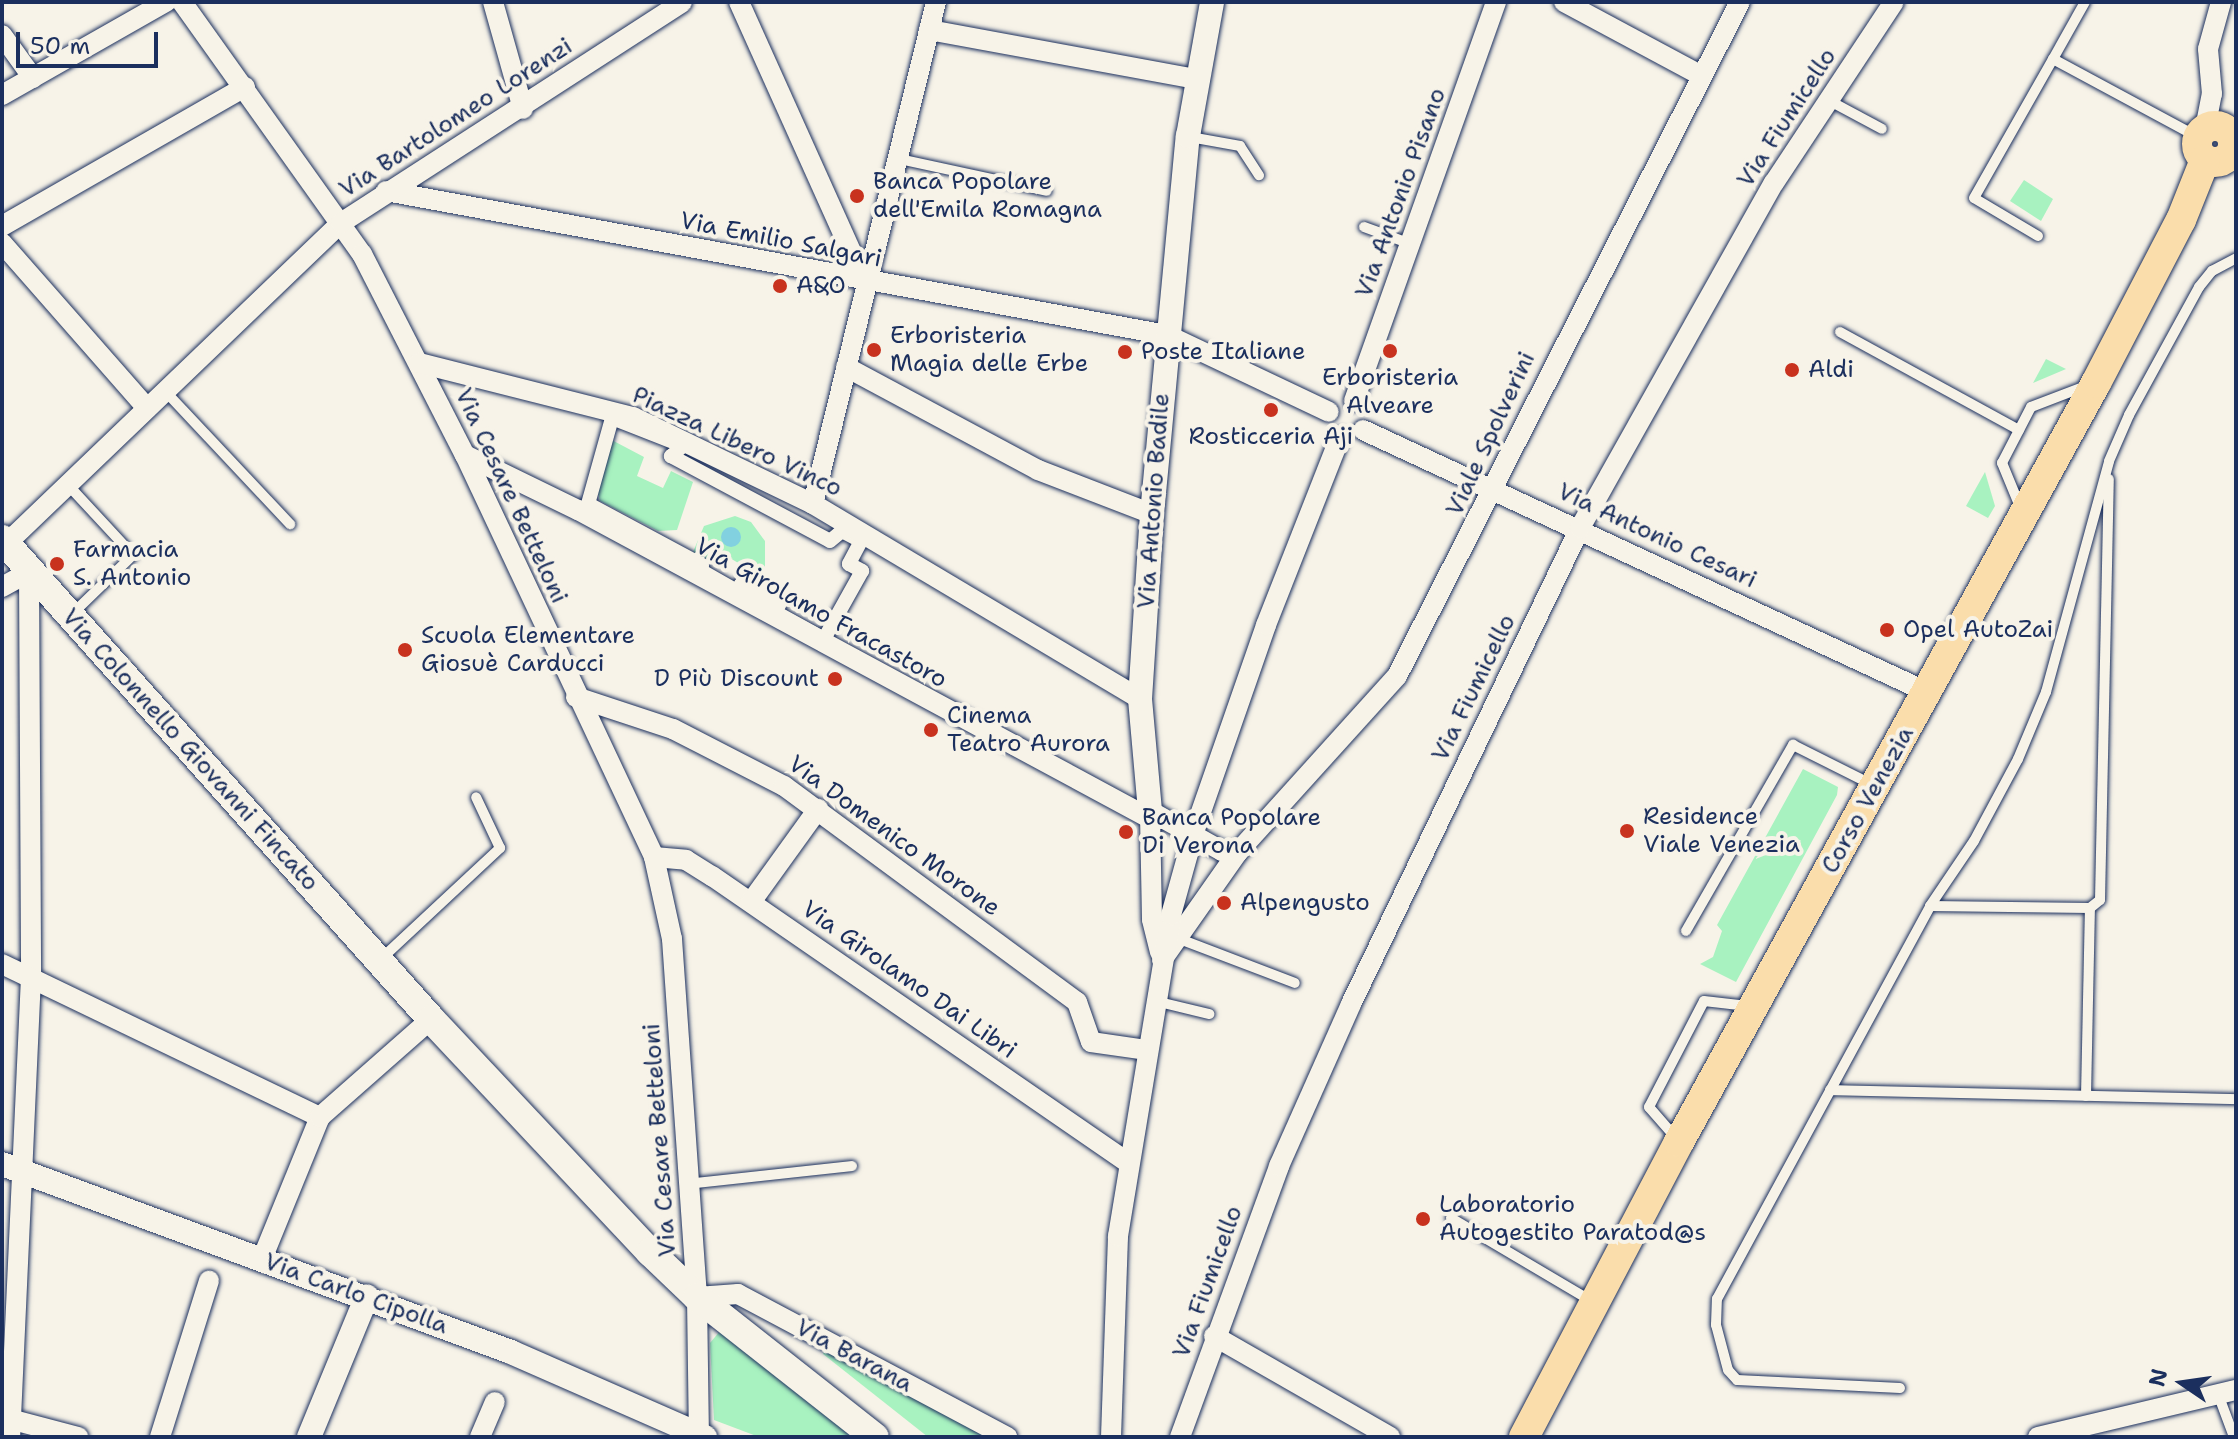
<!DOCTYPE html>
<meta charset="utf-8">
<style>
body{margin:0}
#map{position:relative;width:2238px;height:1439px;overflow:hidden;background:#f7f3e8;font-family:"Shantell Sans",sans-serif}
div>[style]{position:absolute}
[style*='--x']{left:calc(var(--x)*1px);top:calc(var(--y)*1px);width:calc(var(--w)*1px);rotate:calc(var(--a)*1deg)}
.green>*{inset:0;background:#a8f2c0}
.water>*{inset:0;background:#82d1e0}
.round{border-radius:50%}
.roads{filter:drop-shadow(0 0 2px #1b2f5e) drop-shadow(0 0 2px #1b2f5e)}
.service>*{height:10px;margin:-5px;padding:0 5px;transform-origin:5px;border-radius:5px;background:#f7f3e8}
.pedestrian>*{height:14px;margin:-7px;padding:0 7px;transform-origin:7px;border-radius:7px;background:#f7f3e8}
.minor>*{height:20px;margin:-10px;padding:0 10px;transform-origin:10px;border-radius:10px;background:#f7f3e8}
.tertiary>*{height:24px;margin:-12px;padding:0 12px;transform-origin:12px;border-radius:12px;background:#f7f3e8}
.secondary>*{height:28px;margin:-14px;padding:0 14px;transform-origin:14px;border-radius:14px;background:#f7f3e8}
.primary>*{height:30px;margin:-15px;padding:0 15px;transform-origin:15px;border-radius:15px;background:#faddab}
.primary>.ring{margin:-15px;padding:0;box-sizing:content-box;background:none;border:30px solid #faddab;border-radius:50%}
.dots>*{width:22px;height:22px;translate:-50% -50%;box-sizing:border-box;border:4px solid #f7f3e8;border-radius:50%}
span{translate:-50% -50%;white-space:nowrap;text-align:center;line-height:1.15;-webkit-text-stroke:8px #f7f3e8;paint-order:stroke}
.street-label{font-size:24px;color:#1b2f5e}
.poi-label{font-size:24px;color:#1b2f5e}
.left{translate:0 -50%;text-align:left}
.right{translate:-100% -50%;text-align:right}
.frame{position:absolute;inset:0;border:4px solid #1b2f5e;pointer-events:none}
.north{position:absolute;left:2142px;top:1343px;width:80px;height:80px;-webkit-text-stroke:6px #f7f3e8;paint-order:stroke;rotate:283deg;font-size:22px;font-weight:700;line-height:32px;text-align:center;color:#1b2f5e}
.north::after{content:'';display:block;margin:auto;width:28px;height:36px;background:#1b2f5e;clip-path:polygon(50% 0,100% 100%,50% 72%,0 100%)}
.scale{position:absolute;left:16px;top:32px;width:142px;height:36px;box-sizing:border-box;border:4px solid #1b2f5e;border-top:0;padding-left:10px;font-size:24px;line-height:28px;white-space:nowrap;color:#1b2f5e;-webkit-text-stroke:6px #f7f3e8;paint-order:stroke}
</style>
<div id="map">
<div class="green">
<i style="clip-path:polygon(2024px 180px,2053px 199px,2041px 221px,2010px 201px)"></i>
<i style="clip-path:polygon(2046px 359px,2066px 369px,2033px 383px)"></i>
<i style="clip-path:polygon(608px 438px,644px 457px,637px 476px,663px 488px,671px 471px,693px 482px,677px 530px,658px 531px,600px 501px,597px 488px)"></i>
<i style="clip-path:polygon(1985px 472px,1995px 506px,1988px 518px,1966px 506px)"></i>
<i style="clip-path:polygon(735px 516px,751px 522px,765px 541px,765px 566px,753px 582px,743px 580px,748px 569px,730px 558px,724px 568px,693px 552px,704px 526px)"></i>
<i style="clip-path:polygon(1803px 769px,1838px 787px,1837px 795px,1736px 982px,1700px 964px,1713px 957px,1722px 931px,1717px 925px)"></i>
<i style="clip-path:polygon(720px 1331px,854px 1437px,759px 1437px,714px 1420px,710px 1343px)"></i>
<i style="clip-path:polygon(825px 1349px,989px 1437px,928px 1437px,823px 1354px)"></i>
</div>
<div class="water">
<i class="round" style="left:721px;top:527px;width:20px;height:20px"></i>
</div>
<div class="roads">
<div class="service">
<i style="--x:2053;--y:59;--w:65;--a:-60.7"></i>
<i style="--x:1828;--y:100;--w:61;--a:28.2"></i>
<i style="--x:1190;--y:137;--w:51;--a:10.2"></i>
<i style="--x:1240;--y:146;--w:35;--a:57"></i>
<i style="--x:899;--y:159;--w:151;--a:12.2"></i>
<i style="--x:1364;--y:227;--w:50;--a:19.9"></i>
<i style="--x:2038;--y:236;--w:74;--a:-149.3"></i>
<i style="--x:1974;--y:198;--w:160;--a:-60.4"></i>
<i style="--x:2053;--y:59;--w:165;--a:28.3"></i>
<i style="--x:1840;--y:332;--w:204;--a:28.7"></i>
<i style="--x:165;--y:391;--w:183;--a:46.8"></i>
<i style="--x:69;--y:486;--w:94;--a:47.2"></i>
<i style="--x:133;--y:555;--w:86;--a:135.9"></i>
<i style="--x:2021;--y:509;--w:50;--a:-112.4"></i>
<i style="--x:2002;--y:463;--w:63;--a:-62.6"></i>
<i style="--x:2031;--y:407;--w:59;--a:-20.9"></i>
<i style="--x:1930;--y:906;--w:160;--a:0.7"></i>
<i style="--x:2090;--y:908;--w:13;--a:-39"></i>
<i style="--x:2100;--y:900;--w:421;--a:-88.8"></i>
<i style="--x:1686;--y:931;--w:215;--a:-60.1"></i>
<i style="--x:1793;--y:745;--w:87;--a:26.6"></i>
<i style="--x:1177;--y:938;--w:126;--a:20.9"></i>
<i style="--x:381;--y:959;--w:163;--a:-43"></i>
<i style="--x:500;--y:848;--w:56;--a:-115.2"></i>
<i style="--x:1155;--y:1001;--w:56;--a:13.5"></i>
<i style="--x:1830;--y:1090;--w:406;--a:1.3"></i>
<i style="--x:2086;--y:1096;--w:188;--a:-88.8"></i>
<i style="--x:1676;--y:1138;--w:41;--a:-131.1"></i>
<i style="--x:1649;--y:1107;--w:119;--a:-62.6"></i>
<i style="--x:1704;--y:1001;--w:44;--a:6.5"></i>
<i style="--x:687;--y:1184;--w:166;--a:-6.2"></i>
<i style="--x:1451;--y:1218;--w:165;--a:30.6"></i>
<i style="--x:1900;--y:1388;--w:163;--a:-177.2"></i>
<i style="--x:1737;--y:1380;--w:13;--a:-132"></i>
<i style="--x:1728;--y:1370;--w:47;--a:-104.9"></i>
<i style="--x:1716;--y:1325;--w:26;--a:-88"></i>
<i style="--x:1717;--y:1299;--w:447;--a:-61.5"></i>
<i style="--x:1930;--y:906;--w:78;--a:-55.9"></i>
<i style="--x:1974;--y:841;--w:93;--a:-61.8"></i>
<i style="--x:2018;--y:759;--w:73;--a:-67.3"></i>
<i style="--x:2046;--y:692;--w:239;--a:-74.7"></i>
<i style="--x:2109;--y:461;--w:50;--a:-66.5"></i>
<i style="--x:2129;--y:415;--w:146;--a:-61.3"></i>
<i style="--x:2199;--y:287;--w:21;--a:-51"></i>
<i style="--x:2212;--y:271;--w:27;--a:-28"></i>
<i style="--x:2218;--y:1394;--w:46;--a:69.6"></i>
</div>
<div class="pedestrian">
<i style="--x:612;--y:418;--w:76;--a:21.5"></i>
<i style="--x:683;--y:446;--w:16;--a:140"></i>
<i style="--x:671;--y:456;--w:180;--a:28.1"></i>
<i style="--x:830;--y:541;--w:16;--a:-40"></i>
<i style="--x:842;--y:531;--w:21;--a:28"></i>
<i style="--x:861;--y:541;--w:26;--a:118"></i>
<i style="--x:849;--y:564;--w:15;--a:28"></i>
<i style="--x:862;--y:571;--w:78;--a:119.2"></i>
<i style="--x:824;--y:639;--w:56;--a:-151.1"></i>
<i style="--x:775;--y:612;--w:8;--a:-60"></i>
<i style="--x:779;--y:605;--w:43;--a:-151.1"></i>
<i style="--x:741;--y:584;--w:8;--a:120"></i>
<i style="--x:737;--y:591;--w:43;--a:-150.4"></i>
<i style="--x:700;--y:570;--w:5;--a:-68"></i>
<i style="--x:702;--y:565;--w:129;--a:-151.8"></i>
<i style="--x:588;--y:504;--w:89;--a:-74.4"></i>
</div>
<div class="minor">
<i style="--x:182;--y:2;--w:310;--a:54.5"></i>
<i style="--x:362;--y:254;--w:226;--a:62.9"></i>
<i style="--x:465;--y:455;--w:444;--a:64.8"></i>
<i style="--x:654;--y:857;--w:84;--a:77.6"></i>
<i style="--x:672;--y:939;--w:359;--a:86"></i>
<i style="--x:697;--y:1297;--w:138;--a:89.2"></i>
<i style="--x:493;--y:2;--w:111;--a:74.3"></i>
<i style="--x:739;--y:2;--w:308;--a:65.8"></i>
<i style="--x:1564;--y:2;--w:154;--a:28.2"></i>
<i style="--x:929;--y:30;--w:271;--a:10.4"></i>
<i style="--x:2;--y:35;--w:53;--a:54.2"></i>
<i style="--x:2;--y:95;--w:189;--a:-29.6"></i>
<i style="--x:2205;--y:129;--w:36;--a:-79"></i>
<i style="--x:2212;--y:94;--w:45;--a:-95.1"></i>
<i style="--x:2208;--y:49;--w:49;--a:-74.5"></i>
<i style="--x:386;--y:191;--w:794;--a:10.45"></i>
<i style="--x:1167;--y:335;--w:179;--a:25.4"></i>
<i style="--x:2;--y:226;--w:280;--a:-29.8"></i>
<i style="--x:2;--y:243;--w:220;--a:48.7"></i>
<i style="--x:419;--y:363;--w:221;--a:14.2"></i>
<i style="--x:633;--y:417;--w:200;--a:25.8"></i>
<i style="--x:813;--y:504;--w:381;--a:30.8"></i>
<i style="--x:846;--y:367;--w:218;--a:28.2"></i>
<i style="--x:1038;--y:470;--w:122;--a:21.1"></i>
<i style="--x:1354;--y:401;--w:424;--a:-70.4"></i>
<i style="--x:1363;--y:430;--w:622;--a:24.92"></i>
<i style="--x:465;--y:455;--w:126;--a:26"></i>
<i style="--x:578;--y:510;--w:651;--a:28.34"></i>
<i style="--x:813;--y:504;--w:517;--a:-76.23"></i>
<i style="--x:6;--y:544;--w:464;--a:-43.8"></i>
<i style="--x:341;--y:223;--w:406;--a:-32.9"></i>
<i style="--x:2;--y:587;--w:31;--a:-29"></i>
<i style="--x:29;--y:572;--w:405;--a:89.7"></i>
<i style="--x:31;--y:977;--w:460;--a:92.6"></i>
<i style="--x:576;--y:697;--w:102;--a:18.3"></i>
<i style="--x:673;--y:729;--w:125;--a:27.2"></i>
<i style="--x:784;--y:786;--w:364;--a:36.4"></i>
<i style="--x:1077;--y:1002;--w:42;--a:70.7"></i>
<i style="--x:1091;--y:1042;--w:57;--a:8.1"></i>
<i style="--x:654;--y:857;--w:32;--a:5"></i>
<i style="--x:686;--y:860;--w:31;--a:32"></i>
<i style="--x:712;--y:876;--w:504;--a:34.57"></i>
<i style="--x:751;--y:902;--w:115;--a:-54.2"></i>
<i style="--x:1160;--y:952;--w:34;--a:-104"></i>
<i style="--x:1152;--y:919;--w:108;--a:-91.1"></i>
<i style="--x:1150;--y:811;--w:82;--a:29.1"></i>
<i style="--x:1222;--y:851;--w:16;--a:4"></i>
<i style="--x:1162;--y:960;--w:132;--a:-54.9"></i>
<i style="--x:1238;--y:852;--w:237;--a:-47.9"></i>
<i style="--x:1397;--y:676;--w:756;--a:-63.03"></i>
<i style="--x:2;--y:964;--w:353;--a:25.7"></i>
<i style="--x:262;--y:1259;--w:153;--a:-67.8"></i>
<i style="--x:320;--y:1117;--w:148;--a:-41.4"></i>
<i style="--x:697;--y:1297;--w:41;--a:-4.2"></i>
<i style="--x:738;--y:1294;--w:305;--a:28"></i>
<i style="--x:1214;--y:1336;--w:203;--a:29.8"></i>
<i style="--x:2;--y:1417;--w:79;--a:14.7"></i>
<i style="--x:160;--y:1437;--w:164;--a:-72.6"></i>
<i style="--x:480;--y:1437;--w:38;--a:-67"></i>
<i style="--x:1111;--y:1437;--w:201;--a:-88"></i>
<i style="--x:1118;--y:1236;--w:325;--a:-80.6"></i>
<i style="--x:1171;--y:915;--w:86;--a:-74.5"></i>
<i style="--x:1194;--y:832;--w:219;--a:-70.8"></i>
<i style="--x:1266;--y:625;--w:202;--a:-68.5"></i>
<i style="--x:1180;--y:1437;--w:289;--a:-69.9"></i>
<i style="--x:1279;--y:1166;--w:177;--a:-66"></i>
<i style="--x:1351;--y:1004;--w:528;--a:-64.31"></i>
<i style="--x:1580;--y:528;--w:396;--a:-60.7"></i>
<i style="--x:1774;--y:183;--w:217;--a:-56.5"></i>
<i style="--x:2038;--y:1437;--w:204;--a:-13.4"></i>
</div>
<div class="tertiary">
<i style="--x:1150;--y:811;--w:112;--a:-95.1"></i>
<i style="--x:1140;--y:699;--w:185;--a:-86.3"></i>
<i style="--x:1152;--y:514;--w:380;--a:-84.6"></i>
<i style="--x:1188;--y:136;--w:136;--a:-79.8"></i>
<i style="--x:2;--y:1164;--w:543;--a:20.27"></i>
<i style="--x:511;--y:1352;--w:212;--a:23.7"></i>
<i style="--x:309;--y:1437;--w:152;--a:-67.6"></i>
</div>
<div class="secondary">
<i style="--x:2;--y:539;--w:644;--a:48.21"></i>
<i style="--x:431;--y:1019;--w:320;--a:46.8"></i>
<i style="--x:650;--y:1252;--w:65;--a:43.8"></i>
<i style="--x:697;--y:1297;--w:226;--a:38.2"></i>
</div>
<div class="primary">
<i class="ring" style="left:2197px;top:126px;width:6px;height:6px"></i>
<i style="--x:1524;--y:1437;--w:333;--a:-62.3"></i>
<i style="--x:1679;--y:1142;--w:866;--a:-61.22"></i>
<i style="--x:2096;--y:383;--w:184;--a:-62.5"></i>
<i style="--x:2181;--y:220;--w:65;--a:-68.2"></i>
</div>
</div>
<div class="dots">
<i style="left:857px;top:196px;background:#c8321e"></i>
<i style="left:780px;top:286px;background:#c8321e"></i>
<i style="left:874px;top:350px;background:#c8321e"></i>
<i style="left:1390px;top:351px;background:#c8321e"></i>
<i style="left:1125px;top:352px;background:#c8321e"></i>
<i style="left:1792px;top:370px;background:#c8321e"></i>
<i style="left:1271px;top:410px;background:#c8321e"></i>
<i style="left:57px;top:564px;background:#c8321e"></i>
<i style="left:1887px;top:630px;background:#c8321e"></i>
<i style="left:405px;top:650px;background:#c8321e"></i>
<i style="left:835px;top:679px;background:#c8321e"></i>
<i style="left:931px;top:730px;background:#c8321e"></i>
<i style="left:1627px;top:831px;background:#c8321e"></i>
<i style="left:1126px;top:832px;background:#c8321e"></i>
<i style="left:1224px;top:903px;background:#c8321e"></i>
<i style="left:1423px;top:1219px;background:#c8321e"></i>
</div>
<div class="street-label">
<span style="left:456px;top:118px;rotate:-33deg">Via Bartolomeo Lorenzi</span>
<span style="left:1787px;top:118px;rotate:-57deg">Via Fiumicello</span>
<span style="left:1401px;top:193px;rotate:-70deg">Via Antonio Pisano</span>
<span style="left:781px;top:240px;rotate:11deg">Via Emilio Salgari</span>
<span style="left:1491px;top:434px;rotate:-65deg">Viale Spolverini</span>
<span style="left:737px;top:442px;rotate:25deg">Piazza Libero Vinco</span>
<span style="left:511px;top:496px;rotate:65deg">Via Cesare Betteloni</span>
<span style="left:1154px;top:501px;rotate:-86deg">Via Antonio Badile</span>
<span style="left:1657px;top:536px;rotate:25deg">Via Antonio Cesari</span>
<span style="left:821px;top:613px;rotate:29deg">Via Girolamo Fracastoro</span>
<span style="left:1474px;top:688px;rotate:-64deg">Via Fiumicello</span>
<span style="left:190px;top:750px;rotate:48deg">Via Colonnello Giovanni Fincato</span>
<span style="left:1868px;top:800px;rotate:-61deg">Corso Venezia</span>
<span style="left:894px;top:836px;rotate:36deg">Via Domenico Morone</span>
<span style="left:909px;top:980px;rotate:35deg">Via Girolamo Dai Libri</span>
<span style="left:660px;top:1140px;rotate:-94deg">Via Cesare Betteloni</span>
<span style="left:1208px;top:1282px;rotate:-70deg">Via Fiumicello</span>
<span style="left:356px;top:1294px;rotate:20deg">Via Carlo Cipolla</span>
<span style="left:854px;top:1356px;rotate:28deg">Via Barana</span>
</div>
<div class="poi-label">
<span class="left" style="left:873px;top:196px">Banca Popolare<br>dell'Emila Romagna</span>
<span class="left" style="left:796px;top:286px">A&amp;O</span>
<span class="left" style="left:890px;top:350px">Erboristeria<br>Magia delle Erbe</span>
<span class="left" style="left:1141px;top:352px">Poste Italiane</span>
<span class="left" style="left:1808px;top:370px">Aldi</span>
<span style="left:1390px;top:392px">Erboristeria<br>Alveare</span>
<span style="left:1271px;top:437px">Rosticceria Aji</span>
<span class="left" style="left:73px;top:564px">Farmacia<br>S. Antonio</span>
<span class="left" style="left:1903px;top:630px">Opel AutoZai</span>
<span class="left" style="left:421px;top:650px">Scuola Elementare<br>Giosuè Carducci</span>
<span class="right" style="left:819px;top:679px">D Più Discount</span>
<span class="left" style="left:947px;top:730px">Cinema<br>Teatro Aurora</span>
<span class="left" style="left:1643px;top:831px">Residence<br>Viale Venezia</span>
<span class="left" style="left:1142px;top:832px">Banca Popolare<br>Di Verona</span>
<span class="left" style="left:1240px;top:903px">Alpengusto</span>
<span class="left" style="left:1439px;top:1219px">Laboratorio<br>Autogestito Paratod@s</span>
</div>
<div class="frame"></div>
<div class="north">N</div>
<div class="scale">50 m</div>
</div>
